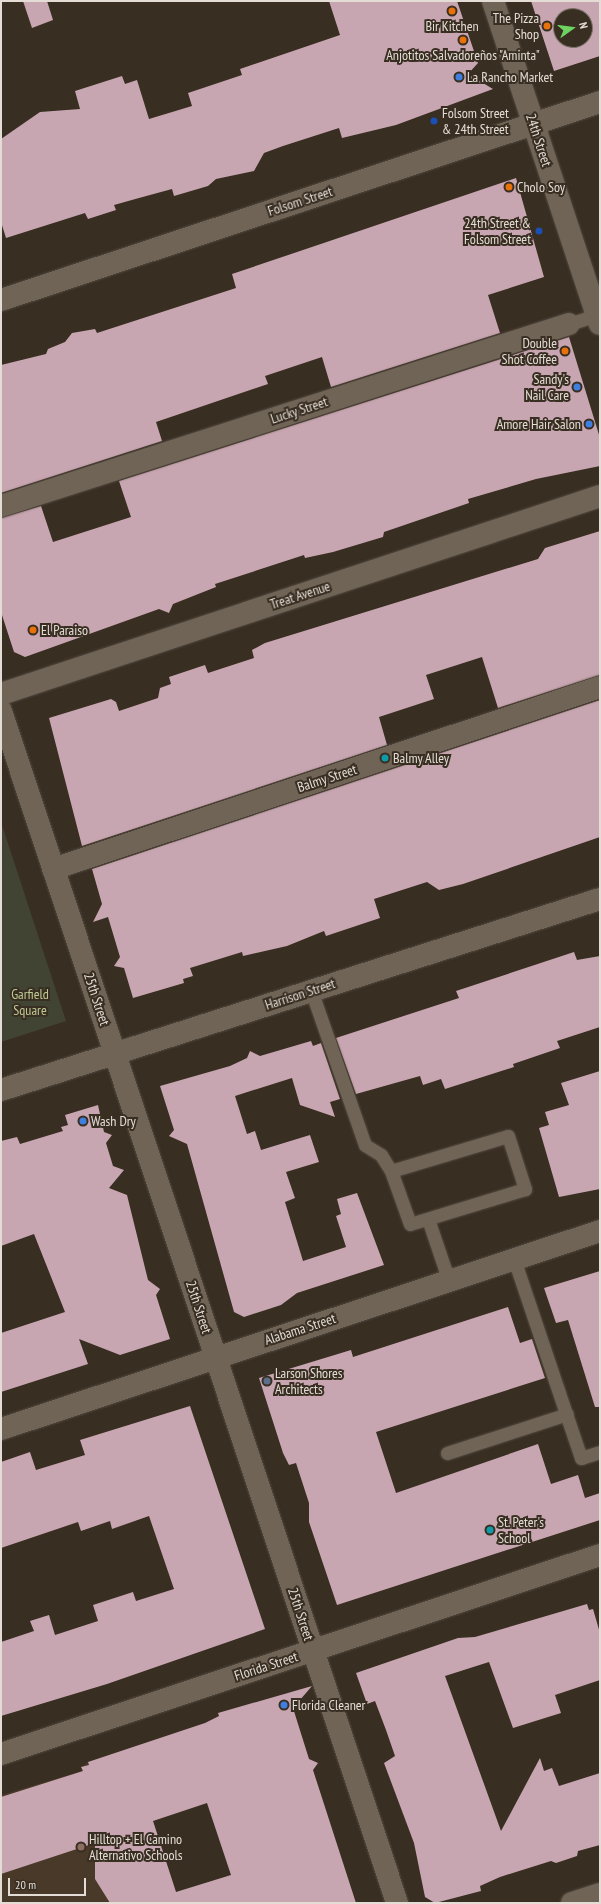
<!DOCTYPE html>
<meta charset="utf-8">
<style>
body{margin:0}
#map{position:relative;width:601px;height:1904px;overflow:hidden;background:#392e22;font-family:"PT Sans Narrow",sans-serif}
div>[style]{position:absolute}
[style*='--x']{left:calc(var(--x)*1px);top:calc(var(--y)*1px);width:calc(var(--w)*1px);rotate:calc(var(--a)*1deg)}
.built>*{inset:0;background:#483928}
.green>*{inset:0;background:#414432}
.building>*{inset:0;background:#c8a6b1}
.roads{filter:drop-shadow(0 0 1px #534a40) drop-shadow(0 0 1px #534a40)}
.lane>*{height:13px;margin:-6.5px;padding:0 6.5px;transform-origin:6.5px;border-radius:6.5px;background:#706457}
.street>*{height:22px;margin:-11px;padding:0 11px;transform-origin:11px;border-radius:11px;background:#706457}
.secondary>*{height:22px;margin:-11px;padding:0 11px;transform-origin:11px;border-radius:11px;background:#706457}
.dots>*{width:11px;height:11px;translate:-50% -50%;box-sizing:border-box;border:2px solid #392e22;border-radius:50%}
span{translate:-50% -50%;white-space:nowrap;text-align:center;line-height:1.15;-webkit-text-stroke:4px #392e22;paint-order:stroke}
.poi-label{font-size:14px;color:#e4ddd5}
.right{translate:-100% -50%;text-align:right}
.left{translate:0 -50%;text-align:left}
.street-label{font-size:14px;color:#e4ddd5}
.park-label{font-size:14px;color:#bfc993}
.frame{position:absolute;inset:0;border:2px solid #e4ddd5;pointer-events:none}
.north{position:absolute;left:553px;top:8px;width:40px;height:40px;box-sizing:border-box;background:#392e22;border:1px solid #7d746a;border-radius:50%;rotate:76deg;font-size:11px;font-weight:700;line-height:16px;text-align:center;color:#e4ddd5}
.north::after{content:'';display:block;margin:auto;width:14px;height:18px;background:#6dd361;clip-path:polygon(50% 0,100% 100%,50% 72%,0 100%)}
.scale{position:absolute;left:8px;top:1878px;width:78px;height:18px;box-sizing:border-box;border:2px solid #e4ddd5;border-top:0;padding-left:5px;font-size:12px;line-height:14px;white-space:nowrap;color:#e4ddd5;-webkit-text-stroke:3px #392e22;paint-order:stroke}
</style>
<div id="map">
<div class="built">
<i style="clip-path:polygon(130px 1749px,178px 1898px,171px 1903px,1px 1903px,1px 1795px,82px 1771px,82px 1767px,88px 1762px)"></i>
</div>
<div class="green">
<i style="clip-path:polygon(1px 822px,66px 1021px,1px 1042px)"></i>
</div>
<div class="building">
<i style="clip-path:polygon(23px 1px,47px 1px,53px 20px,32px 28px)"></i>
<i style="clip-path:polygon(329px 1px,457px 1px,478px 63px,468px 74px,493px 89px,396px 125px,342px 138px,339px 128px,283px 146px,264px 153px,254px 171px,216px 179px,208px 186px,174px 196px,172px 189px,139px 198px,114px 205px,116px 210px,88px 219px,85px 213px,6px 238px,1px 222px,1px 139px,40px 112px,80px 109px,75px 91px,122px 76px,125px 84px,137px 80px,149px 119px,192px 106px,188px 93px,242px 75px,240px 69px,340px 35px)"></i>
<i style="clip-path:polygon(evenodd,531px 1px,600px 1px,600px 56px,554px 71px,531px 1px,561px 16px,585px 16px,585px 40px,561px 40px,561px 16px)"></i>
<i style="clip-path:polygon(516px 178px,544px 277px,488px 295px,500px 333px,331px 387px,322px 357px,265px 376px,268px 384px,156px 422px,162px 441px,1px 493px,1px 365px,46px 354px,48px 349px,65px 342px,72px 333px,95px 329px,97px 333px,236px 288px,232px 274px)"></i>
<i style="clip-path:polygon(569px 337px,600px 438px,600px 466px,536px 479px,468px 499px,469px 503px,384px 532px,383px 537px,333px 552px,305px 558px,304px 555px,215px 584px,216px 587px,173px 604px,169px 613px,159px 609px,25px 657px,14px 652px,1px 612px,1px 518px,41px 506px,53px 542px,131px 517px,119px 481px)"></i>
<i style="clip-path:polygon(600px 531px,600px 675px,498px 708px,482px 657px,426px 675px,434px 699px,379px 717px,387px 745px,82px 846px,49px 718px,111px 699px,116px 702px,119px 711px,158px 698px,160px 688px,171px 684px,169px 677px,205px 665px,208px 673px,254px 658px,252px 650px,265px 643px,538px 559px,545px 548px)"></i>
<i style="clip-path:polygon(600px 700px,600px 837px,463px 884px,439px 890px,427px 882px,374px 899px,380px 918px,326px 936px,324px 931px,287px 946px,243px 956px,242px 952px,190px 968px,193px 976px,183px 979px,184px 983px,133px 998px,124px 968px,114px 966px,120px 957px,108px 917px,93px 922px,102px 904px,92px 869px)"></i>
<i style="clip-path:polygon(574px 952px,577px 960px,600px 956px,600px 1027px,557px 1041px,560px 1048px,513px 1064px,514px 1067px,445px 1089px,441px 1079px,423px 1085px,420px 1076px,356px 1094px,336px 1038px,459px 998px,456px 991px)"></i>
<i style="clip-path:polygon(311px 1041px,313px 1046px,321px 1043px,340px 1099px,330px 1102px,335px 1117px,300px 1105px,292px 1078px,235px 1096px,247px 1134px,255px 1131px,261px 1150px,310px 1135px,319px 1162px,286px 1172px,295px 1198px,285px 1202px,303px 1261px,346px 1247px,336px 1216px,341px 1214px,337px 1199px,357px 1193px,384px 1265px,297px 1293px,281px 1305px,244px 1317px,234px 1312px,187px 1144px,169px 1136px,174px 1130px,160px 1086px,230px 1066px,247px 1058px,250px 1051px,260px 1056px)"></i>
<i style="clip-path:polygon(600px 1071px,600px 1189px,559px 1197px,539px 1128px,549px 1125px,545px 1112px,569px 1105px,561px 1083px)"></i>
<i style="clip-path:polygon(98px 1105px,104px 1132px,112px 1135px,106px 1143px,113px 1166px,124px 1170px,109px 1188px,127px 1195px,148px 1280px,160px 1289px,156px 1295px,170px 1339px,120px 1355px,79px 1339px,88px 1364px,1px 1392px,1px 1333px,65px 1312px,34px 1234px,1px 1246px,1px 1141px,17px 1137px,20px 1144px,63px 1131px,61px 1127px,68px 1125px,65px 1115px)"></i>
<i style="clip-path:polygon(600px 1271px,600px 1407px,595px 1407px,568px 1320px,556px 1323px,544px 1288px)"></i>
<i style="clip-path:polygon(508px 1307px,520px 1343px,532px 1339px,545px 1378px,376px 1432px,396px 1493px,538px 1444px,551px 1484px,578px 1475px,585px 1498px,600px 1493px,600px 1520px,337px 1605px,309px 1522px,309px 1503px,296px 1463px,289px 1465px,283px 1453px,259px 1378px,351px 1350px,353px 1357px)"></i>
<i style="clip-path:polygon(190px 1406px,265px 1629px,107px 1684px,1px 1716px,1px 1642px,34px 1631px,30px 1621px,49px 1615px,55px 1635px,98px 1621px,93px 1605px,133px 1592px,136px 1601px,174px 1589px,149px 1516px,112px 1529px,110px 1521px,81px 1531px,78px 1522px,1px 1548px,1px 1462px,30px 1452px,36px 1470px,85px 1455px,80px 1440px)"></i>
<i style="clip-path:polygon(587px 1604px,589px 1610px,593px 1609px,600px 1633px,600px 1680px,555px 1695px,561px 1713px,513px 1728px,489px 1662px,445px 1676px,501px 1831px,540px 1758px,544px 1771px,552px 1768px,559px 1786px,600px 1773px,600px 1845px,578px 1851px,577px 1856px,556px 1863px,551px 1861px,500px 1877px,480px 1886px,481px 1891px,435px 1903px,425px 1897px,414px 1843px,384px 1763px,395px 1756px,386px 1730px,375px 1701px,367px 1704px,356px 1673px,458px 1638px,475px 1637px)"></i>
<i style="clip-path:polygon(evenodd,312px 1686px,293px 1708px,309px 1759px,318px 1763px,313px 1770px,356px 1903px,110px 1903px,95px 1879px,95px 1843px,1px 1874px,1px 1797px,83px 1771px,81px 1767px,89px 1765px,88px 1762px,205px 1723px,219px 1716px,218px 1713px,312px 1686px,207px 1803px,231px 1875px,176px 1892px,153px 1821px,207px 1803px)"></i>
</div>
<div class="roads">
<div class="lane">
<i style="--x:569;--y:324;--w:29;--a:-18"></i>
<i style="--x:311;--y:990;--w:164;--a:70.8"></i>
<i style="--x:365;--y:1145;--w:19;--a:32"></i>
<i style="--x:381;--y:1155;--w:19;--a:58"></i>
<i style="--x:391;--y:1171;--w:122;--a:-16.7"></i>
<i style="--x:508;--y:1136;--w:56;--a:72.2"></i>
<i style="--x:525;--y:1189;--w:120;--a:163.1"></i>
<i style="--x:410;--y:1224;--w:56;--a:-109.7"></i>
<i style="--x:428;--y:1219;--w:65;--a:71.3"></i>
<i style="--x:514;--y:1259;--w:210;--a:71.4"></i>
<i style="--x:581;--y:1458;--w:20;--a:-18"></i>
<i style="--x:447;--y:1453;--w:126;--a:-18"></i>
</div>
<div class="street">
<i style="--x:1;--y:506;--w:596;--a:-17.77"></i>
<i style="--x:1;--y:694;--w:631;--a:-18.29"></i>
<i style="--x:1;--y:711;--w:1256;--a:71.62"></i>
<i style="--x:53;--y:869;--w:576;--a:-18.4"></i>
<i style="--x:1;--y:1429;--w:631;--a:-18.29"></i>
<i style="--x:1;--y:1754;--w:631;--a:-18.38"></i>
</div>
<div class="secondary">
<i style="--x:493;--y:1;--w:340;--a:71.7"></i>
<i style="--x:1;--y:300;--w:631;--a:-18.29"></i>
<i style="--x:1;--y:1090;--w:629;--a:-17.69"></i>
<i style="--x:572;--y:1903;--w:29;--a:-18"></i>
</div>
</div>
<div class="dots">
<i style="left:452px;top:11px;background:#e8710a"></i>
<i style="left:547px;top:26px;background:#e8710a"></i>
<i style="left:463px;top:40px;background:#e8710a"></i>
<i style="left:459px;top:77px;background:#3f7fe0"></i>
<i style="left:434px;top:121px;background:#1a4fb4"></i>
<i style="left:509px;top:187px;background:#e8710a"></i>
<i style="left:539px;top:231px;background:#1a4fb4"></i>
<i style="left:565px;top:351px;background:#e8710a"></i>
<i style="left:577px;top:387px;background:#3f7fe0"></i>
<i style="left:589px;top:424px;background:#3f7fe0"></i>
<i style="left:33px;top:630px;background:#e8710a"></i>
<i style="left:385px;top:758px;background:#0f9aa8"></i>
<i style="left:83px;top:1121px;background:#3f7fe0"></i>
<i style="left:267px;top:1381px;background:#5c6f8a"></i>
<i style="left:490px;top:1530px;background:#0f9aa8"></i>
<i style="left:284px;top:1705px;background:#3f7fe0"></i>
<i style="left:81px;top:1847px;background:#8d6e63"></i>
</div>
<div class="poi-label">
<span class="right" style="left:539px;top:26px">The Pizza<br>Shop</span>
<span style="left:452px;top:26px">Bir Kitchen</span>
<span style="left:463px;top:55px">Anjotitos Salvadoreños "Aminta"</span>
<span class="left" style="left:467px;top:77px">La Rancho Market</span>
<span class="left" style="left:442px;top:121px">Folsom Street<br>&amp; 24th Street</span>
<span class="left" style="left:517px;top:187px">Cholo Soy</span>
<span class="right" style="left:531px;top:231px">24th Street &amp;<br>Folsom Street</span>
<span class="right" style="left:557px;top:351px">Double<br>Shot Coffee</span>
<span class="right" style="left:569px;top:387px">Sandy's<br>Nail Care</span>
<span class="right" style="left:581px;top:424px">Amore Hair Salon</span>
<span class="left" style="left:41px;top:630px">El Paraiso</span>
<span class="left" style="left:393px;top:758px">Balmy Alley</span>
<span class="left" style="left:91px;top:1121px">Wash Dry</span>
<span class="left" style="left:275px;top:1381px">Larson Shores<br>Architects</span>
<span class="left" style="left:498px;top:1530px">St. Peter's<br>School</span>
<span class="left" style="left:292px;top:1705px">Florida Cleaner</span>
<span class="left" style="left:89px;top:1847px">Hilltop + El Camino<br>Alternativo Schools</span>
</div>
<div class="street-label">
<span style="left:539px;top:140px;rotate:72deg">24th Street</span>
<span style="left:300px;top:201px;rotate:-18deg">Folsom Street</span>
<span style="left:299px;top:410px;rotate:-18deg">Lucky Street</span>
<span style="left:300px;top:595px;rotate:-18deg">Treat Avenue</span>
<span style="left:327px;top:778px;rotate:-18deg">Balmy Street</span>
<span style="left:300px;top:994px;rotate:-18deg">Harrison Street</span>
<span style="left:97px;top:999px;rotate:72deg">25th Street</span>
<span style="left:199px;top:1307px;rotate:72deg">25th Street</span>
<span style="left:300px;top:1329px;rotate:-18deg">Alabama Street</span>
<span style="left:301px;top:1614px;rotate:72deg">25th Street</span>
<span style="left:266px;top:1666px;rotate:-18deg">Florida Street</span>
</div>
<div class="park-label">
<span style="left:30px;top:1002px">Garfield<br>Square</span>
</div>
<div class="frame"></div>
<div class="north">N</div>
<div class="scale">20 m</div>
</div>
